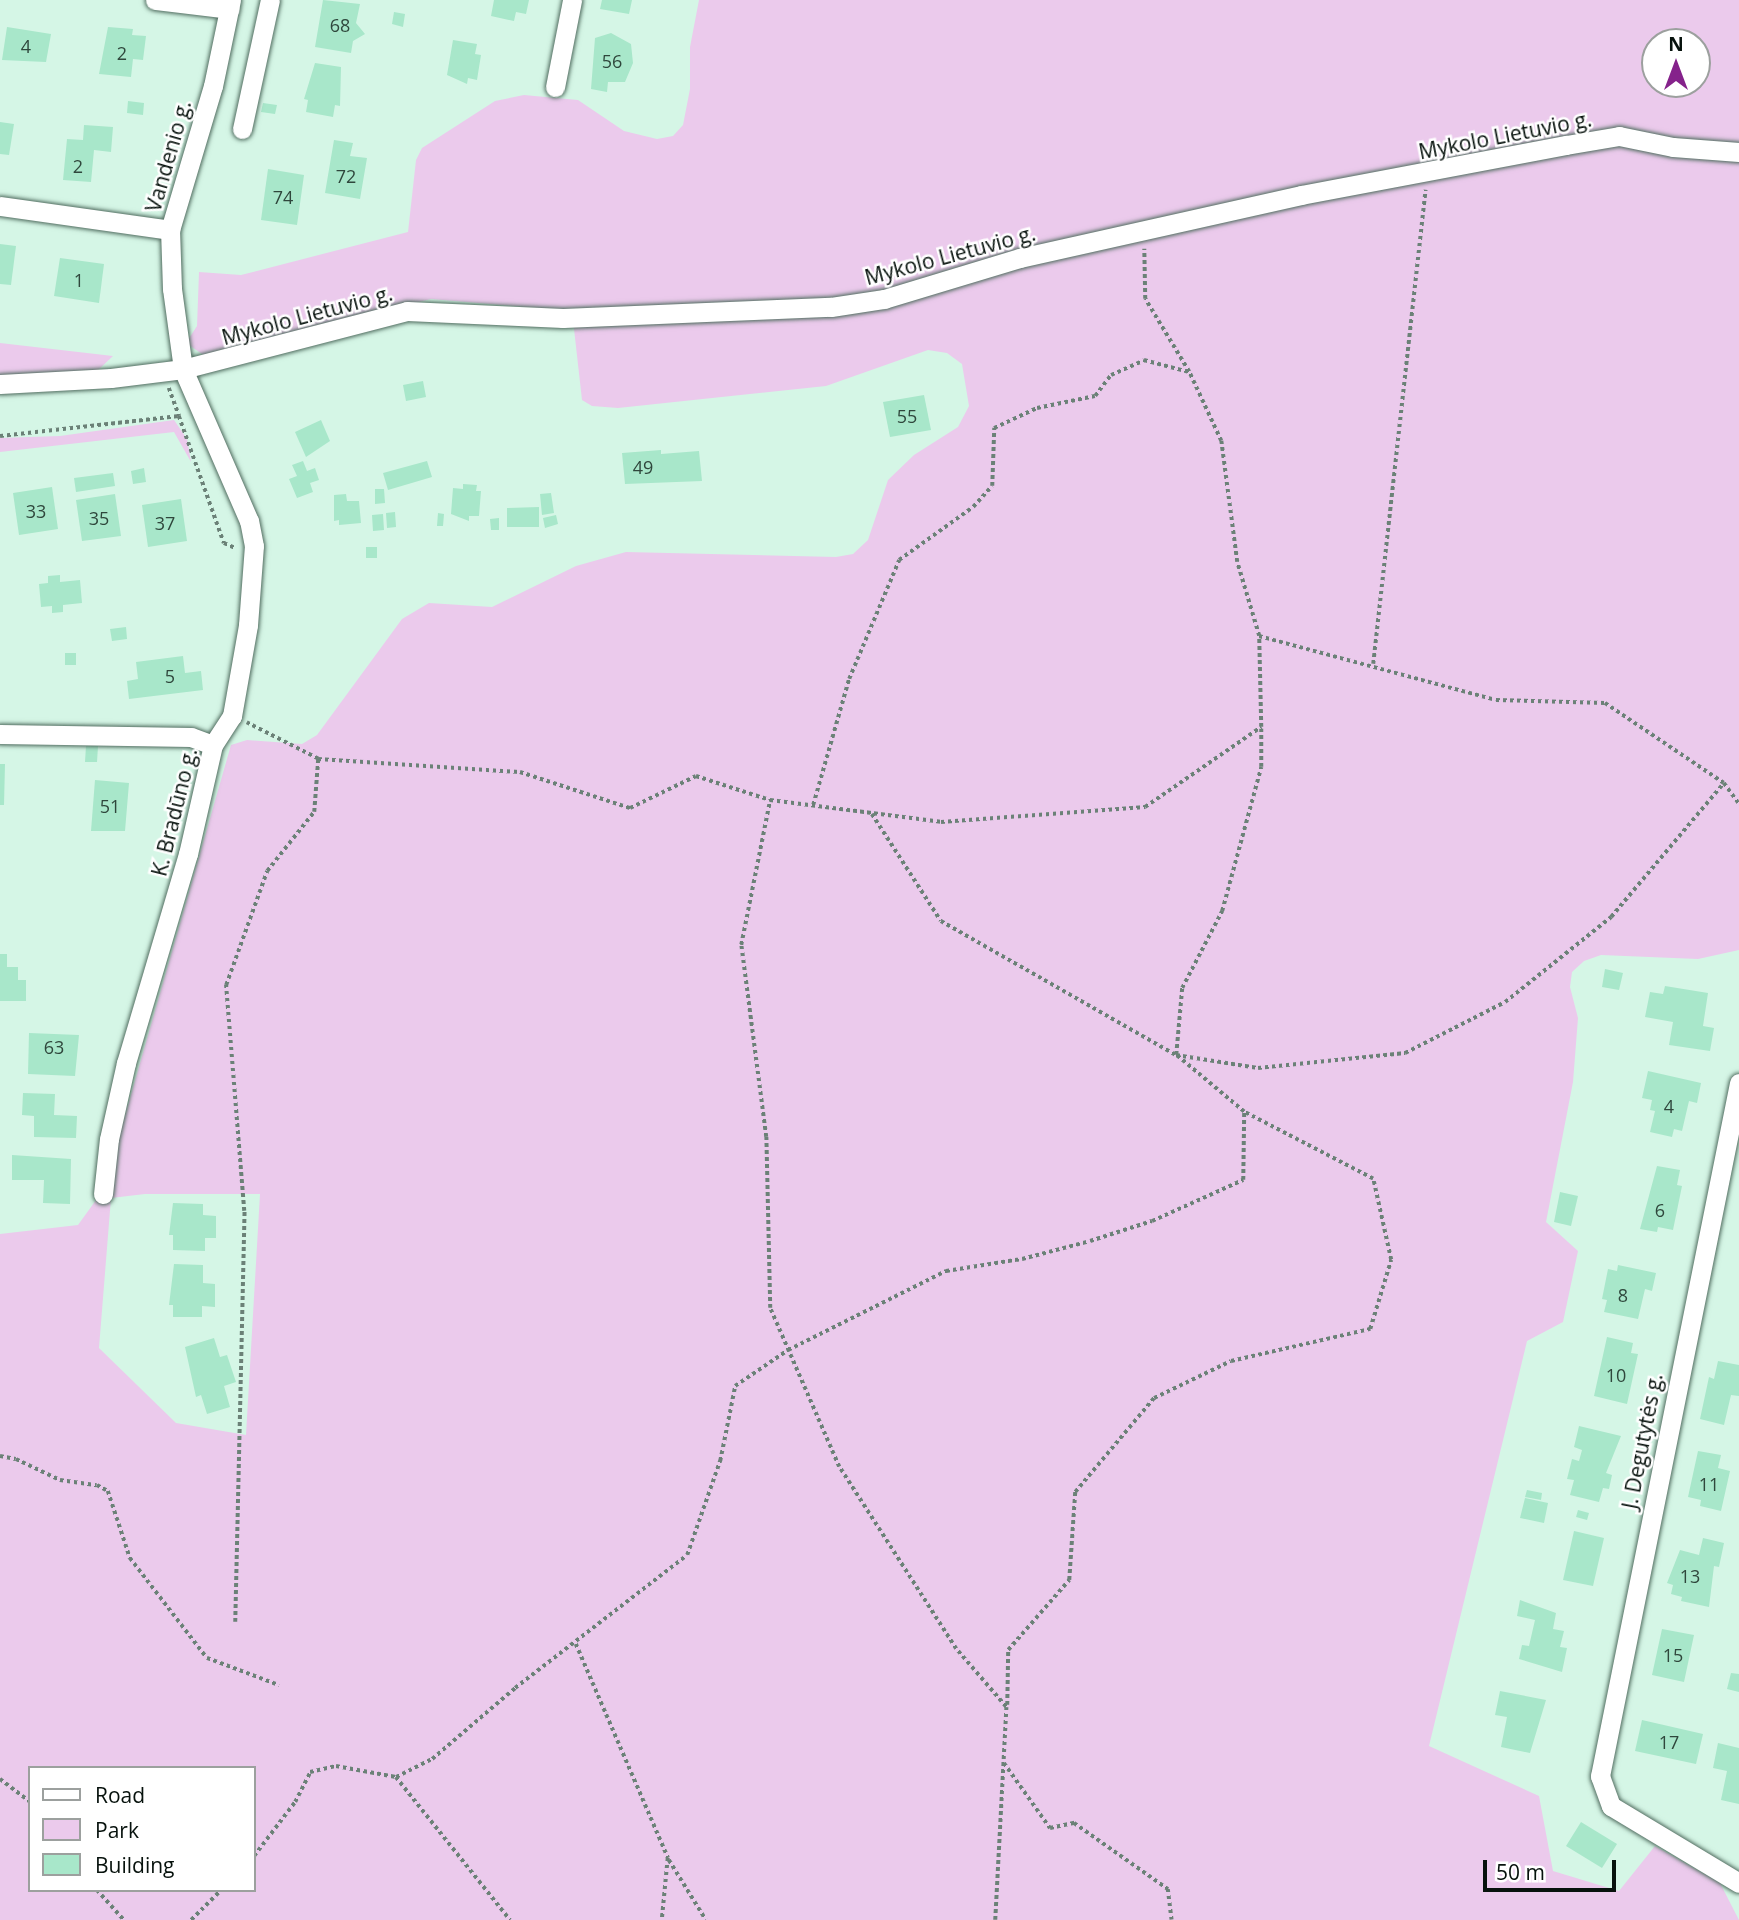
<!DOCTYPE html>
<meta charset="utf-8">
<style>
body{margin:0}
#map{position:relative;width:1739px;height:1920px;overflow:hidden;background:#d5f6e6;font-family:"Open Sans",sans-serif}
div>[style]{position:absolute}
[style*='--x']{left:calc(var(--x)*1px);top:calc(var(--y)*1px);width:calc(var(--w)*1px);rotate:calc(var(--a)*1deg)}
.green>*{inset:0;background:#ebcaec}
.building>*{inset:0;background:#a8e7ca}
.path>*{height:3.5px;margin-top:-1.75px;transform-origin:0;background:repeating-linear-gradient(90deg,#6b8177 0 3.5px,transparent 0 7px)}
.roads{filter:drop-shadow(0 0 2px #516d60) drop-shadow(0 0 2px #516d60)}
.minor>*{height:19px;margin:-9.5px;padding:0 9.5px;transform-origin:9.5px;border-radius:9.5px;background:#fff}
span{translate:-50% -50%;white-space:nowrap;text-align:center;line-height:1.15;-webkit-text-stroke:5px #fff;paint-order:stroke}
.number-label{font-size:18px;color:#2f473c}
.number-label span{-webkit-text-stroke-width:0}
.street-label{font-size:21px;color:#07120d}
.legend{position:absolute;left:28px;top:1766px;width:228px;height:126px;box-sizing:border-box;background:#fff;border:2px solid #9ca09e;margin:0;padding:9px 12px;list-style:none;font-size:21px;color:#07120d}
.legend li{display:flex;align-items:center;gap:14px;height:35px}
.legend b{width:35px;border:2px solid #9ca09e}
.north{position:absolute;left:1641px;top:28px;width:70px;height:70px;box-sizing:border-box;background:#fff;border:2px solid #9ca09e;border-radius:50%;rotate:0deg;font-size:19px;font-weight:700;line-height:28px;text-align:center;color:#07120d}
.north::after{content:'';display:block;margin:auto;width:24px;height:32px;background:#85228b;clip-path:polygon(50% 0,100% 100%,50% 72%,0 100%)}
.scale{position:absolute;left:1483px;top:1860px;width:133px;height:32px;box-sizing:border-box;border:4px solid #07120d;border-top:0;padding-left:9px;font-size:21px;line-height:24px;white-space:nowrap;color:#07120d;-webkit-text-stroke:5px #fff;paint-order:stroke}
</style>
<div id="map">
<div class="green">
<i style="clip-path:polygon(evenodd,699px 0,1739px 0,1739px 950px,1698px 959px,1601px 955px,1584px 961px,1572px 972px,1570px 987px,1578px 1018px,1573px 1082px,1546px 1222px,1578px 1251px,1563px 1322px,1527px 1341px,1429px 1746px,1539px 1796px,1553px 1871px,1619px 1891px,1655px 1846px,1720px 1883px,1739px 1920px,0 1920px,0 1234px,78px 1225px,104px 1189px,231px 745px,247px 740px,302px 744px,317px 735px,402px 619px,429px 603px,492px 607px,576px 566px,626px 552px,836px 557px,853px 554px,868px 540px,888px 480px,914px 455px,958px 427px,969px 406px,962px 364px,947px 353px,928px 350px,826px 386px,618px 408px,592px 406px,582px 400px,572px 311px,431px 299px,205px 356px,186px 343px,197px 326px,199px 272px,241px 275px,408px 232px,416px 160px,422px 148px,495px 101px,524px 95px,578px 100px,624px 131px,657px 139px,673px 136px,683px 125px,690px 89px,690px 47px,699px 0,1655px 42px,1697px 42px,1697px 84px,1655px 84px,1655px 42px,699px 0,145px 1194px,260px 1194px,246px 1435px,176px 1423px,99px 1348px,111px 1198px,145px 1194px,699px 0,30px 1768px,254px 1768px,254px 1890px,30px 1890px,30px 1768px)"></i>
<i style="clip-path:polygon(0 343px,113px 356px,98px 370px,0 376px)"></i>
<i style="clip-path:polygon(174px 420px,187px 439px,191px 462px,174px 432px,0 452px,0 438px,60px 436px)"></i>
</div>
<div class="building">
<i style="clip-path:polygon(323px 0,360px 4px,356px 23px,365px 34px,353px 41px,351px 53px,315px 47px)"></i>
<i style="clip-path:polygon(494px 0,529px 0,526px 14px,516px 12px,514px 21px,491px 16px)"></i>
<i style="clip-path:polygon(602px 0,632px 0,629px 14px,600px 9px)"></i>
<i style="clip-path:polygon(394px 12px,405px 14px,403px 27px,392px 24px)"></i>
<i style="clip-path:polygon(7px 27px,51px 34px,46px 62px,2px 60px)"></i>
<i style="clip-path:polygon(108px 27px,133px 29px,132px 35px,146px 36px,143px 60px,133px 59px,131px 77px,99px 74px)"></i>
<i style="clip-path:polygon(611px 33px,631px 44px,633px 63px,625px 82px,608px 82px,607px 92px,591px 89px,595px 38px)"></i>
<i style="clip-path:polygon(453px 40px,477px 44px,475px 54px,481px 55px,477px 80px,468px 78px,467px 84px,447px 75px)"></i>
<i style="clip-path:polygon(315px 63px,341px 67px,340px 106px,335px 105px,333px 117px,306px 112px,308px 100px,304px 99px)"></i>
<i style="clip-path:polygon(128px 101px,144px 103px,143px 115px,127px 113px)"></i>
<i style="clip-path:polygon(263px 103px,277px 105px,275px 114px,261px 112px)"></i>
<i style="clip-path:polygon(0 122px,14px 124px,9px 155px,0 154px)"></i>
<i style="clip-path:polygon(84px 125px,113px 127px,111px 152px,94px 150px,91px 182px,63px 180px,67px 139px,83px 140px)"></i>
<i style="clip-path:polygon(334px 140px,353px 143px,350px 156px,367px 158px,360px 199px,325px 193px)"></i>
<i style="clip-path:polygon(268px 169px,304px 175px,297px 225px,261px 220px)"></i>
<i style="clip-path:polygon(0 244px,16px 246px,11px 285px,0 284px)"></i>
<i style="clip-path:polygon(60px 258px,104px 264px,99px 303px,54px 296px)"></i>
<i style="clip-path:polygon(423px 381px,426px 397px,406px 401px,403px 385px)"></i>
<i style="clip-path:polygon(924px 395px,931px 430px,890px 437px,883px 402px)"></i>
<i style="clip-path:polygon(321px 420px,330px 441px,306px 457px,295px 432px)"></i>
<i style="clip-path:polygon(661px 450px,661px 454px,699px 451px,702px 481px,625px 484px,622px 453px)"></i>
<i style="clip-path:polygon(303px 461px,307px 471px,315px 468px,319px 480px,310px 483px,313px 492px,297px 498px,289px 479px,297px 476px,292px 465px)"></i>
<i style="clip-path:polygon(427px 461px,432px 477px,388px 490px,383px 473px)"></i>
<i style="clip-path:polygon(144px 468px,146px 482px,133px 484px,131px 471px)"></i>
<i style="clip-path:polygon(113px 473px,115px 486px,76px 492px,74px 478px)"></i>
<i style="clip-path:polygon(463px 484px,477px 485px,476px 491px,481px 491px,479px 516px,469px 516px,469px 521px,451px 514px,453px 488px,463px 489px)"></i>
<i style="clip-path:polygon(52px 487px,58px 529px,19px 535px,13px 493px)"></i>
<i style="clip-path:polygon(375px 489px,384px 489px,385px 503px,375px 504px)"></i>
<i style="clip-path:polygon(551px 493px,554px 513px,542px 515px,540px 494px)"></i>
<i style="clip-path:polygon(115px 494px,121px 536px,82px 541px,76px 500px)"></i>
<i style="clip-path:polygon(346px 494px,347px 501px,359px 501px,361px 523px,339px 525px,339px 520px,334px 521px,334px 495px)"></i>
<i style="clip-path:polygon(181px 499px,187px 541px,148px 547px,142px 505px)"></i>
<i style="clip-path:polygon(539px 507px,539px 527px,507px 527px,507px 508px)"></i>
<i style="clip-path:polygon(395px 512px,396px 527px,387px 528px,386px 513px)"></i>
<i style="clip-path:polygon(438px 513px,444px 514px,443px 526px,437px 526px)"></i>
<i style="clip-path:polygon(383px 514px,384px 530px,373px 531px,372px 515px)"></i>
<i style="clip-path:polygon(556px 515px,558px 524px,545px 528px,543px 518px)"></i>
<i style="clip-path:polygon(499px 518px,499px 530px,491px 530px,490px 519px)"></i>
<i style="clip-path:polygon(366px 547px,377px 547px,377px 558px,366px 558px)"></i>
<i style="clip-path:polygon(60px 575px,60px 582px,80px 580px,82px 603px,63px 605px,63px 612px,52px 613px,52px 606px,41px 607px,39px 584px,48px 583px,48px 576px)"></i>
<i style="clip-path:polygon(126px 627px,127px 639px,112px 641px,110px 629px)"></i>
<i style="clip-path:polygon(65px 653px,76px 653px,76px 665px,65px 665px)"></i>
<i style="clip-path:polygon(183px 656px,185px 673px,201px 671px,203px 690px,129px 699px,127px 681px,138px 679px,136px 662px)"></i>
<i style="clip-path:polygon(86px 746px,98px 746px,97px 762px,85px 762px)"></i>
<i style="clip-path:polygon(0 764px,5px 764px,4px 805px,0 805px)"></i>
<i style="clip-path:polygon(95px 780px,129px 783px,125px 831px,91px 831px)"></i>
<i style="clip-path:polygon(0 954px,7px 954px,7px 967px,18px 967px,18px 980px,26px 980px,26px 1001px,0 1001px)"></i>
<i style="clip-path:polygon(1605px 969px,1623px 973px,1619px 990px,1602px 987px)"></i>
<i style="clip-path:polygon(1665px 986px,1708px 993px,1703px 1026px,1714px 1028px,1710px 1051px,1669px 1045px,1673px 1022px,1645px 1017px,1650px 992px,1663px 994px)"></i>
<i style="clip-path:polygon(29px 1033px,79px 1035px,75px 1076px,28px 1074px)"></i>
<i style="clip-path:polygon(1648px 1071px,1701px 1083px,1697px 1103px,1689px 1101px,1682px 1131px,1674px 1129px,1672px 1137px,1650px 1132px,1655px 1111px,1650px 1110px,1652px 1100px,1642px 1098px)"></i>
<i style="clip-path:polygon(23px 1093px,55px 1094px,54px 1115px,77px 1116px,76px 1138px,34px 1137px,34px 1116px,22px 1115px)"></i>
<i style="clip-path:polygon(12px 1155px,71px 1159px,70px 1204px,43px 1203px,44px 1180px,12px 1180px)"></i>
<i style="clip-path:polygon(1657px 1166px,1680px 1170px,1677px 1185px,1682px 1186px,1673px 1230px,1658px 1227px,1657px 1232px,1640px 1229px)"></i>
<i style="clip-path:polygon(1560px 1192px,1578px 1196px,1571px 1226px,1554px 1222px)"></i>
<i style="clip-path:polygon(173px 1203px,203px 1204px,203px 1215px,216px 1216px,216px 1238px,205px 1238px,205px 1251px,173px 1250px,173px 1235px,169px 1235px)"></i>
<i style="clip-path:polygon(174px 1264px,203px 1265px,203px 1283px,215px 1284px,215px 1307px,202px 1306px,202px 1317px,173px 1317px,173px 1305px,169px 1305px)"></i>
<i style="clip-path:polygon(1618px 1265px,1656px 1273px,1652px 1291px,1645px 1289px,1638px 1319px,1604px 1312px,1607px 1300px,1602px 1299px,1608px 1269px,1617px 1271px)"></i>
<i style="clip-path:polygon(1607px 1337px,1633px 1343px,1631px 1353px,1638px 1354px,1627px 1404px,1594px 1396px)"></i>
<i style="clip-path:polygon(214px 1338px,220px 1357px,227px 1355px,236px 1382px,224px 1386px,230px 1407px,207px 1414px,201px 1395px,196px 1397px,185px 1347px)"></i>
<i style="clip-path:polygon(1718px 1361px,1739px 1365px,1739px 1396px,1731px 1395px,1724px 1425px,1700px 1419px,1709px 1377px,1714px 1379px)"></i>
<i style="clip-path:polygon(1579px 1426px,1621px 1436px,1606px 1473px,1612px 1475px,1609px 1489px,1603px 1488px,1599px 1502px,1570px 1495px,1574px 1480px,1567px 1479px,1572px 1459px,1579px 1461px,1582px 1450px,1574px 1447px)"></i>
<i style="clip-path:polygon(1698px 1451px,1721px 1455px,1718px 1468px,1730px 1471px,1721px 1511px,1700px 1506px,1701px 1500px,1688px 1497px)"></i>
<i style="clip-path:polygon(1527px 1490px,1542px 1493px,1541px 1500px,1525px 1497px)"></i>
<i style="clip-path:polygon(1525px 1498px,1548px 1503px,1544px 1523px,1520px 1518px)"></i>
<i style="clip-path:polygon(1578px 1510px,1589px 1513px,1587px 1520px,1576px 1517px)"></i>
<i style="clip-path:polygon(1574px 1531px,1604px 1538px,1593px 1586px,1563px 1580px)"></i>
<i style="clip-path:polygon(1703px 1538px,1724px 1543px,1719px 1567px,1714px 1566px,1709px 1607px,1681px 1601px,1682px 1597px,1671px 1594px,1673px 1585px,1667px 1583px,1680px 1550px,1699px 1555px)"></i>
<i style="clip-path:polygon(1520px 1600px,1556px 1613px,1553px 1629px,1564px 1631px,1560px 1647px,1567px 1648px,1562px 1672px,1519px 1659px,1522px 1645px,1529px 1646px,1535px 1620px,1517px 1616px)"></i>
<i style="clip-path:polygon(1662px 1629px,1694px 1635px,1684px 1682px,1652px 1675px)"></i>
<i style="clip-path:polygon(1731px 1673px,1739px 1674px,1739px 1692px,1727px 1689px)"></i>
<i style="clip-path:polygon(1500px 1691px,1546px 1700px,1530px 1753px,1501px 1747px,1507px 1717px,1495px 1715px)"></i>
<i style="clip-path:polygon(1642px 1720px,1703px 1734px,1696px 1764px,1635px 1751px)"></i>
<i style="clip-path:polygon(1718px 1743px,1739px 1748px,1739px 1804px,1721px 1800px,1727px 1771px,1713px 1768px)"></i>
<i style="clip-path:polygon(1581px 1822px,1617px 1844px,1602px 1868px,1566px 1846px)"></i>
</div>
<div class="path">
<i style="--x:169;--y:388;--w:30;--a:70"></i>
<i style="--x:0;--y:436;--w:180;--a:-6.4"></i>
<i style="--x:179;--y:416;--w:135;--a:70.5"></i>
<i style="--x:224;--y:543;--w:12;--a:24"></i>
<i style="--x:1259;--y:636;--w:245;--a:15.1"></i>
<i style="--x:1496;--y:700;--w:109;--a:1.6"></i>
<i style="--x:1605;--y:703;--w:143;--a:33.9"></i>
<i style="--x:1724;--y:783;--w:26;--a:54"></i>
<i style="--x:1373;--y:664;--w:477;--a:-83.7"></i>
<i style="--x:318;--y:759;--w:202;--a:3.7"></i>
<i style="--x:520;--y:772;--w:116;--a:18.1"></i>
<i style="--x:630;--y:808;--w:73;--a:-25.9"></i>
<i style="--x:696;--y:776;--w:78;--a:18"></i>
<i style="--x:813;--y:805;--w:131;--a:-74.1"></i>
<i style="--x:849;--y:679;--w:129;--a:-67.2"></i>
<i style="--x:899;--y:560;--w:91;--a:-35.6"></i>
<i style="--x:973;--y:507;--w:28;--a:-48"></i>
<i style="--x:992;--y:486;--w:58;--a:-88"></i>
<i style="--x:994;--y:428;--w:47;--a:-24.9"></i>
<i style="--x:1037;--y:408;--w:59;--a:-11.7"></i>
<i style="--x:1095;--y:396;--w:26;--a:-53"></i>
<i style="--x:1111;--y:375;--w:36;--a:-24"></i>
<i style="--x:1144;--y:360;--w:47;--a:14.9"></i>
<i style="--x:872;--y:814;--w:127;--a:57.2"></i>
<i style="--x:941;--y:921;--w:271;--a:29.7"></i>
<i style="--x:1176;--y:1055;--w:83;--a:9"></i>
<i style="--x:1258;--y:1068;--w:148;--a:-5.8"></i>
<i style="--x:1405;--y:1053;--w:112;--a:-27"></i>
<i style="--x:1505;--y:1002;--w:136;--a:-38.7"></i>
<i style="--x:1611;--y:917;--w:175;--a:-49.9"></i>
<i style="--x:0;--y:1456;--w:16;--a:11"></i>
<i style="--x:16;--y:1459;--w:49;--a:25.5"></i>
<i style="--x:60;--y:1480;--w:37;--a:8"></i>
<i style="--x:97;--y:1485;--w:13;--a:29"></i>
<i style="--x:108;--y:1491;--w:71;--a:71.8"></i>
<i style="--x:130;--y:1558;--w:126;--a:52.4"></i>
<i style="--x:207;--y:1658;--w:77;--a:20.6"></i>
<i style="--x:235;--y:1622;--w:411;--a:-88.7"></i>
<i style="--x:244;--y:1211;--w:227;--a:-94.6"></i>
<i style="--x:226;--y:985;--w:121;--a:-70.2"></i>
<i style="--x:267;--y:871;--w:75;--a:-51.5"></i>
<i style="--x:314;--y:812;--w:53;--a:-85.7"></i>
<i style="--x:318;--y:759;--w:80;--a:-153.1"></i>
<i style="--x:576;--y:1644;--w:233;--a:66.7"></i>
<i style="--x:668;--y:1858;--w:62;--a:95.5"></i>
<i style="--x:1007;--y:1705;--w:55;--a:-89"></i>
<i style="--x:1008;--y:1650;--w:93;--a:-48.9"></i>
<i style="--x:1069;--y:1580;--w:88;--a:-86.1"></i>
<i style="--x:1075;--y:1492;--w:123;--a:-50"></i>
<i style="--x:1154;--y:1398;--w:85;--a:-25.7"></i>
<i style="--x:1231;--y:1361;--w:143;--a:-13"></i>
<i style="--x:1370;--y:1329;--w:72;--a:-73.1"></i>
<i style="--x:1391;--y:1260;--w:83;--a:-102.5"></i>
<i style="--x:1373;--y:1179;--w:145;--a:-152.6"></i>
<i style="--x:1004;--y:1763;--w:80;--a:54.7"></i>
<i style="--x:1050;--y:1828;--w:25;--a:-12"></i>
<i style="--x:1074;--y:1823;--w:115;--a:35.1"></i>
<i style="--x:1168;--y:1889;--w:31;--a:83"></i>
<i style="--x:396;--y:1777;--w:183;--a:51.4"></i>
<i style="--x:0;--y:1779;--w:38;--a:37"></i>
<i style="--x:254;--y:1856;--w:68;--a:-52.8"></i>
<i style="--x:295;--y:1802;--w:34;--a:-63"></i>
<i style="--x:310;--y:1772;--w:27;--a:-13"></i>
<i style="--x:336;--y:1766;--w:61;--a:10.4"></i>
<i style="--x:396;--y:1777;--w:40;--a:-26.6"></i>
<i style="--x:432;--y:1759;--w:109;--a:-40.5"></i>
<i style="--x:515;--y:1688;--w:217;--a:-37.7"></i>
<i style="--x:687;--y:1555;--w:100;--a:-70.7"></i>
<i style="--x:720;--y:1461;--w:76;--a:-78.7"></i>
<i style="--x:735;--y:1386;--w:64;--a:-34.2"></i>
<i style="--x:788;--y:1350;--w:177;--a:-26.6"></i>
<i style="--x:946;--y:1271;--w:77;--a:-9"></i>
<i style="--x:1022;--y:1259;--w:70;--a:-14.8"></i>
<i style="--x:1090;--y:1241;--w:65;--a:-17.9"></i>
<i style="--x:1152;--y:1221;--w:100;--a:-24.3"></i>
<i style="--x:1243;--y:1180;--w:68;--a:-89.2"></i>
<i style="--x:1244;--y:1112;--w:89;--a:-140"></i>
<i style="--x:1176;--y:1055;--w:67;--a:-84.9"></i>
<i style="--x:1182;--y:988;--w:87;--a:-62.5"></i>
<i style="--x:1222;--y:911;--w:149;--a:-74.8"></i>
<i style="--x:1261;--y:767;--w:38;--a:-90"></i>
<i style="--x:669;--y:1860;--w:70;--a:58.3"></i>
<i style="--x:97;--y:1890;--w:40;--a:48"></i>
<i style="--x:191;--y:1920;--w:42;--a:-45"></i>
<i style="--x:995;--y:1920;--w:213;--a:-87"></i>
<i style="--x:1006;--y:1707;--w:77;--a:-130.8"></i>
<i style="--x:956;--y:1649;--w:216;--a:-122.7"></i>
<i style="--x:839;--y:1467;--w:173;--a:-113.5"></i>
<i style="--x:770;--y:1308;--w:171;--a:-91.3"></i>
<i style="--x:766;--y:1137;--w:194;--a:-97.4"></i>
<i style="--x:741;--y:945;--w:148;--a:-78.7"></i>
<i style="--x:770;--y:800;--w:172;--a:7.3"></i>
<i style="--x:941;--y:822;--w:205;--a:-4.2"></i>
<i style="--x:1145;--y:807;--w:141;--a:-34.6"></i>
<i style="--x:1261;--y:727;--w:91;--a:-91.3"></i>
<i style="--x:1259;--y:636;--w:77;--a:-106.6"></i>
<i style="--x:1237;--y:562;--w:122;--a:-97.5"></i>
<i style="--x:1221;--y:441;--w:76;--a:-114.9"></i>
<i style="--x:1189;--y:372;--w:85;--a:-121.1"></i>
<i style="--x:1145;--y:299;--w:50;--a:-91.1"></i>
</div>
<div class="roads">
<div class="minor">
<i style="--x:155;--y:0;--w:75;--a:6.9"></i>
<i style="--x:555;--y:87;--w:89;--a:-78.9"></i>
<i style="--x:242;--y:129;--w:132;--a:-77.8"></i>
<i style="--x:0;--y:206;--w:172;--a:8"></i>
<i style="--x:0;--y:384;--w:111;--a:-3.1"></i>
<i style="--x:111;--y:378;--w:73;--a:-7.1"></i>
<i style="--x:183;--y:369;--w:231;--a:-14.5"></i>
<i style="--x:407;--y:311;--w:156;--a:2.6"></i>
<i style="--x:563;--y:318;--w:268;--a:-2.4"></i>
<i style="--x:831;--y:307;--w:54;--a:-8.6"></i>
<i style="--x:884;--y:299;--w:142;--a:-16.8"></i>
<i style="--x:1020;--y:258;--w:288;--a:-12.6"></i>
<i style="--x:1301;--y:195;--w:270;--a:-10.7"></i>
<i style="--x:1566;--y:145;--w:54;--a:-9.6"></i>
<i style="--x:1619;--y:136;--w:55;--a:11.5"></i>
<i style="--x:1673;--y:147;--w:66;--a:4.3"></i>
<i style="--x:0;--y:734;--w:191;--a:0.9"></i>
<i style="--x:191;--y:737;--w:23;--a:20"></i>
<i style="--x:1739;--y:1083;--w:707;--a:101.34"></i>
<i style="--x:1600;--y:1776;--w:32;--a:70"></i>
<i style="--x:1611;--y:1806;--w:149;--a:31"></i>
<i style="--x:103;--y:1194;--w:55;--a:-83.8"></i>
<i style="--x:109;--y:1139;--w:78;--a:-77.4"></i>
<i style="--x:126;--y:1063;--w:218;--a:-73.5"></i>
<i style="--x:188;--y:854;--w:112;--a:-77.1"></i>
<i style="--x:213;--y:745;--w:35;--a:-57"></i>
<i style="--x:232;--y:716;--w:92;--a:-80"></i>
<i style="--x:248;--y:625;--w:79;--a:-85.7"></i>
<i style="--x:254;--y:546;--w:25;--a:-101"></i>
<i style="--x:249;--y:521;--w:166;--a:-113.5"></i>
<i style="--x:183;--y:369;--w:81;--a:-97.8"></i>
<i style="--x:172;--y:289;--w:59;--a:-91.9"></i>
<i style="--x:170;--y:230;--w:150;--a:-73.4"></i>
<i style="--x:213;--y:86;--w:88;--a:-78.2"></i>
</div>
</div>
<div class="number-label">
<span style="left:340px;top:25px">68</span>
<span style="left:26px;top:46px">4</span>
<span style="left:122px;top:53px">2</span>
<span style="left:612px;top:61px">56</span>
<span style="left:78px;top:166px">2</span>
<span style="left:346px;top:176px">72</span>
<span style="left:283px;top:197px">74</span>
<span style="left:79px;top:280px">1</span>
<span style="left:907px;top:416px">55</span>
<span style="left:643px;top:467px">49</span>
<span style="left:36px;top:511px">33</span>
<span style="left:99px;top:518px">35</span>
<span style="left:165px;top:523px">37</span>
<span style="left:170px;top:676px">5</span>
<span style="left:110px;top:806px">51</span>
<span style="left:54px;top:1047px">63</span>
<span style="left:1669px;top:1106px">4</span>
<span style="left:1660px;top:1210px">6</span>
<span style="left:1623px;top:1295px">8</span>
<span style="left:1616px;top:1375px">10</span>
<span style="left:1709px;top:1484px">11</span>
<span style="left:1690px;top:1576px">13</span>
<span style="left:1673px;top:1655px">15</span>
<span style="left:1669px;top:1742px">17</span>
</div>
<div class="street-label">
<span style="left:1505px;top:135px;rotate:-11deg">Mykolo Lietuvio g.</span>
<span style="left:168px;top:156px;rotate:-74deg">Vandenio g.</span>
<span style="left:950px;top:255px;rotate:-15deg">Mykolo Lietuvio g.</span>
<span style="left:307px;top:315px;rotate:-15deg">Mykolo Lietuvio g.</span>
<span style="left:174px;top:812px;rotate:-76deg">K. Bradūno g.</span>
<span style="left:1642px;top:1441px;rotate:-79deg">J. Degutytės g.</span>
</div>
<ul class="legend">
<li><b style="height:9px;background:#fff"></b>Road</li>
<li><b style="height:19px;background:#ebcaec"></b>Park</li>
<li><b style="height:19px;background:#a8e7ca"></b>Building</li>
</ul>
<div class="north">N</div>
<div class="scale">50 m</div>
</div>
